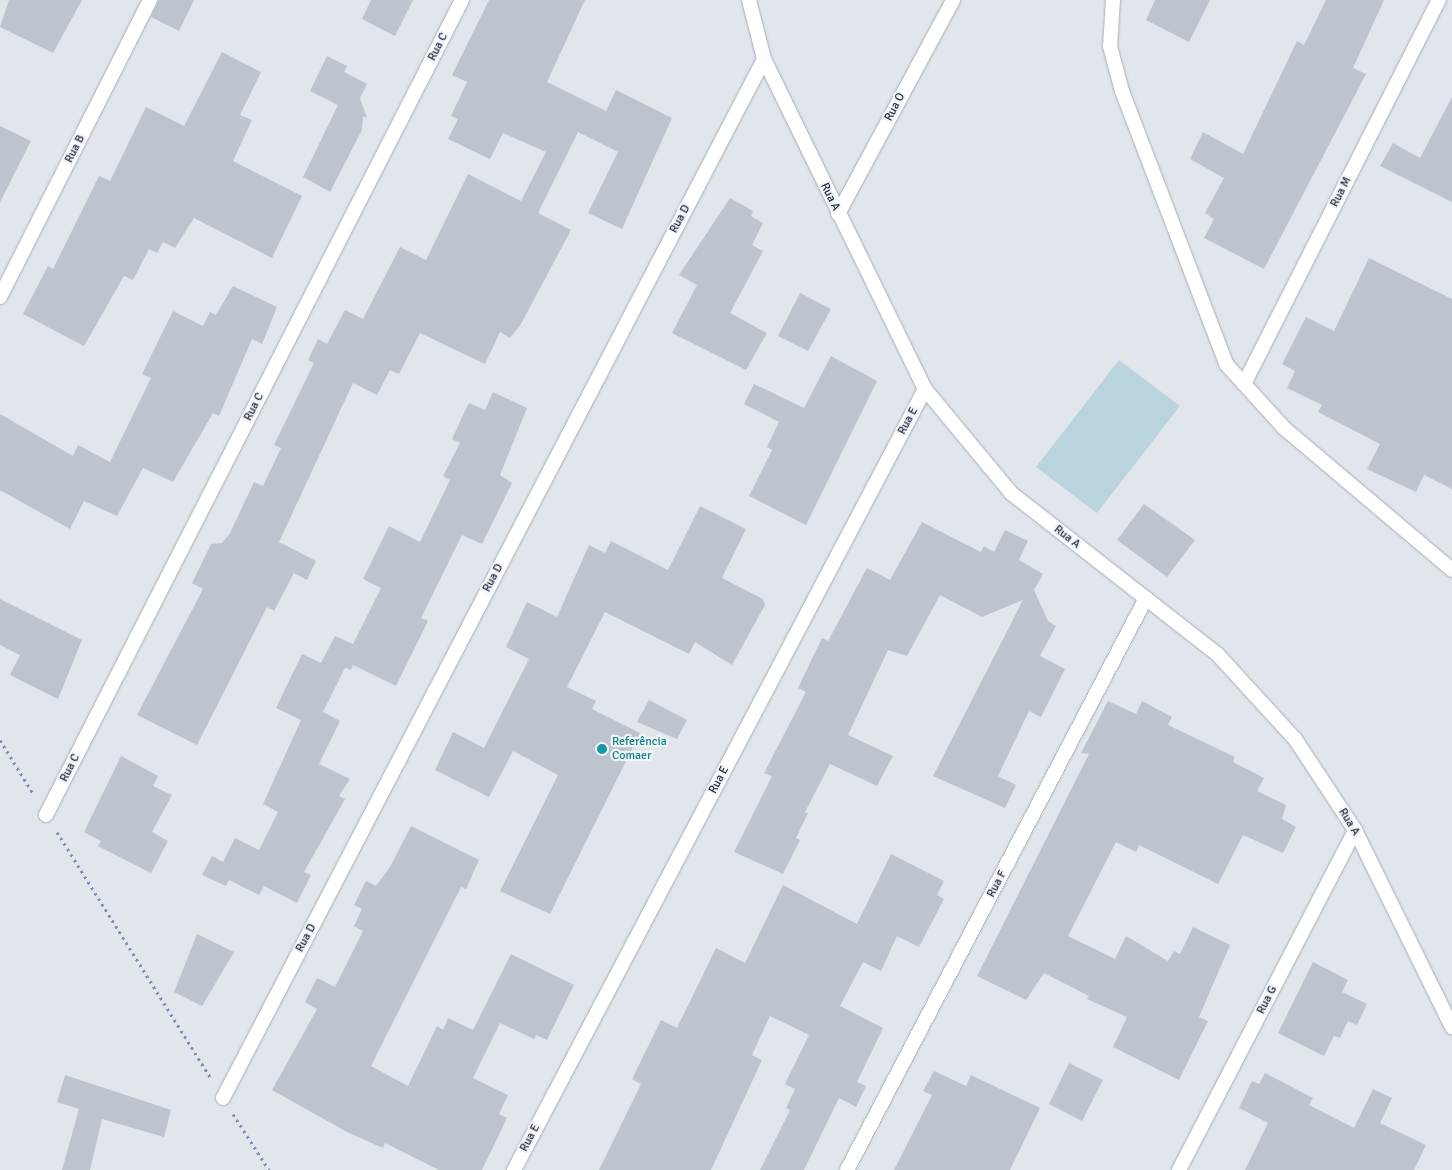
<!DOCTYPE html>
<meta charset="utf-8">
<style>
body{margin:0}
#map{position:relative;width:1452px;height:1170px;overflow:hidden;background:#e1e6ec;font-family:Signika,sans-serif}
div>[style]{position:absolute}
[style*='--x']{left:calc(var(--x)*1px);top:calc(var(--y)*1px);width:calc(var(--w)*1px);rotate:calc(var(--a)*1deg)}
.green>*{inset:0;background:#bad4dd}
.building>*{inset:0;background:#bdc4cd}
.path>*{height:3px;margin-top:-1.5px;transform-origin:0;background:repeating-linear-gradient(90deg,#8190b0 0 2.5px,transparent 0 6.5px)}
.roads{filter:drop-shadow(0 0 1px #a7adb8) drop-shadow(0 0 1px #a7adb8)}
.minor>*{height:14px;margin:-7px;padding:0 7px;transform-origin:7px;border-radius:7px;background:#fff}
.dots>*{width:14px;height:14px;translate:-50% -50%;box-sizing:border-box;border:2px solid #f2f5f8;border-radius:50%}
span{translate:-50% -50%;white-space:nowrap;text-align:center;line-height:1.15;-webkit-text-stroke:4.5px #f2f5f8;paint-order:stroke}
.street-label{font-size:12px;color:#21293d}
.culture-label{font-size:12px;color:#0d838f}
.left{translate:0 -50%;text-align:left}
</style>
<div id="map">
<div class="green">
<i style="clip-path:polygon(1119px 360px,1180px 406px,1097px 513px,1036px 467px)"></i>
</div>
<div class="building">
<i style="clip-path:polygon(9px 0,82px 0,53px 53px,0 27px)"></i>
<i style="clip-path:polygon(159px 0,194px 0,179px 31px,151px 17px)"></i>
<i style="clip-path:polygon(371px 0,413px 0,395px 36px,362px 19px)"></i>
<i style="clip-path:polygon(489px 0,585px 0,547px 82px,606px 111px,616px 90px,672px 118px,622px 229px,588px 213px,618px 152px,578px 132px,538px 213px,571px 230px,521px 324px,510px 338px,500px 332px,485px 364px,420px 333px,399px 374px,390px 370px,377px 395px,353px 383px,279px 542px,316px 561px,307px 580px,294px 573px,274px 611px,267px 607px,197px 745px,137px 715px,203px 589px,192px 583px,211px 544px,222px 543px,230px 533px,254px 482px,263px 486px,281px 448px,274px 445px,314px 363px,308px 360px,318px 339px,327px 344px,345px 310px,363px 319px,400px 247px,426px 260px,468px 174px,521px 201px,546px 152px,503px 133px,490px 159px,448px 139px,458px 119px,451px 116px,467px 82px,452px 75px)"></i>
<i style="clip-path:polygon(1155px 0,1210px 0,1189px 42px,1146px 20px)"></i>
<i style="clip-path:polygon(1326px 0,1384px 0,1353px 68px,1366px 74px,1264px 269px,1204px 238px,1214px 219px,1205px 213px,1224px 178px,1190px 159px,1203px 132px,1243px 154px,1297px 41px,1304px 45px)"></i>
<i style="clip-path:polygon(222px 52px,261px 72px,240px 115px,252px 120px,233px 161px,302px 196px,272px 258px,194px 218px,175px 248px,163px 242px,157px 253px,149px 249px,133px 280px,124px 276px,84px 346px,23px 314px,48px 266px,53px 269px,99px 176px,110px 181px,146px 107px,184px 126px)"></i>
<i style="clip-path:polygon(327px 56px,347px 66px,344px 72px,367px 84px,360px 98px,367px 118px,363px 116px,362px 130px,330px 192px,303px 177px,338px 105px,310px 91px)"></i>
<i style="clip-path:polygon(1452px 97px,1452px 202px,1380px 166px,1393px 143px,1420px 158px)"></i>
<i style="clip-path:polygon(0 126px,31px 141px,0 202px)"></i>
<i style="clip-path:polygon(730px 198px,753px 211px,751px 216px,763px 223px,752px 245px,763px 251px,730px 313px,767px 333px,746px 370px,672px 333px,697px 285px,679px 275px)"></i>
<i style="clip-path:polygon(1369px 258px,1452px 299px,1452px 489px,1424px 475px,1416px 492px,1367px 469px,1380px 444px,1318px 412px,1322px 405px,1287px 388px,1295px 371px,1282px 364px,1306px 317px,1334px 331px)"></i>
<i style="clip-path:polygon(233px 286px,277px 307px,262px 344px,252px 339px,219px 416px,213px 413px,173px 482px,143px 468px,117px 516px,84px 501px,70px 529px,0 490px,0 414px,73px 456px,78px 445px,110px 462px,151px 378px,142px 374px,173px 311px,203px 326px,210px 312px,216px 315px)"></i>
<i style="clip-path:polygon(800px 293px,831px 309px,808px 351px,778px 336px)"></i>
<i style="clip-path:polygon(831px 356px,877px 381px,806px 525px,749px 496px,772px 450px,767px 447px,779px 422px,744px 404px,754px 384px,804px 408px)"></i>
<i style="clip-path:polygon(493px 392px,527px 408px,500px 475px,512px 483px,482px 544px,462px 535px,421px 618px,428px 621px,396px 686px,353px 665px,351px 670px,345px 668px,323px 712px,340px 721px,319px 764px,350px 779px,339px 796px,345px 799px,304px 872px,311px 875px,297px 903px,264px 886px,259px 895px,229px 880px,226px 886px,202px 875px,212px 856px,223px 862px,235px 838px,259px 850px,278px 812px,263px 804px,301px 720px,276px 708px,302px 654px,321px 663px,335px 636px,353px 644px,381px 588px,363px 579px,389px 526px,420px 542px,450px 480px,443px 476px,460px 443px,452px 439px,463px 415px,469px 403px,485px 410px)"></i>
<i style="clip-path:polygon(1144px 504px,1195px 540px,1167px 577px,1117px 540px)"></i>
<i style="clip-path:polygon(700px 506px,746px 529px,722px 578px,763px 599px,765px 605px,732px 665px,695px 642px,689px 654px,605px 612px,567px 687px,596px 701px,592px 709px,640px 733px,550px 914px,500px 891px,558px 775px,513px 751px,489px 797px,435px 770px,453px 732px,484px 748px,529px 659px,506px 647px,527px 602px,557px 617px,589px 545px,605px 553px,611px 541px,668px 570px)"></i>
<i style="clip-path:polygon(922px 522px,981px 552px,984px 546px,994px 552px,1005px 530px,1028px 541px,1019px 560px,1043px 574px,1034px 590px,1048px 621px,1056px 626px,1040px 656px,1065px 669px,1041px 717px,1029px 711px,998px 776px,1016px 785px,1005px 808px,933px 776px,1023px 600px,982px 617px,940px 595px,907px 656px,888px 650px,848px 735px,893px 756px,877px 786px,830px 764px,805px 812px,808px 813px,796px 838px,800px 840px,783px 874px,734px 852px,772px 776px,764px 773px,806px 692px,798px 688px,822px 638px,828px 641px,867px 568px,890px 580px)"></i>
<i style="clip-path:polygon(0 599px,82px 640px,58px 699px,10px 675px,20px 655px,0 645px)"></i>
<i style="clip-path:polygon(649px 700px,687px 720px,677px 739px,637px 722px)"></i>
<i style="clip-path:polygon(1108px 701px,1136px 714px,1142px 701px,1172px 717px,1168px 725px,1235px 757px,1233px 762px,1264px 778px,1257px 791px,1286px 805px,1282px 819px,1296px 827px,1283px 853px,1243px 835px,1218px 884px,1139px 845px,1136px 852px,1116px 842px,1068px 936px,1115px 959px,1126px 936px,1168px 961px,1174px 951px,1180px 954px,1193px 927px,1230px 945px,1199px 1017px,1208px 1021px,1179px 1080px,1113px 1047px,1127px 1017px,1087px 999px,1089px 996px,1044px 973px,1026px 1000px,977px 976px,1089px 754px,1081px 753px)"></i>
<i style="clip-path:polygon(121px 756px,158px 776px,153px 786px,172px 795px,152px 832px,168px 841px,151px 873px,98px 846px,101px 841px,84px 832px)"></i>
<i style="clip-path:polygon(411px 826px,479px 860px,466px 889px,461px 887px,371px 1066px,408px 1086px,437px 1026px,443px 1030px,448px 1018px,473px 1030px,511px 954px,574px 985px,547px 1040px,536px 1035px,534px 1039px,500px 1023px,473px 1078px,508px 1095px,499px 1114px,507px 1118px,482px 1170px,439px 1170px,385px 1143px,383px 1148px,347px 1132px,272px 1090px,317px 1009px,305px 1002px,317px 978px,335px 987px,363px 931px,354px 926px,362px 909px,354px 905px,366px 881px,376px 886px,390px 867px)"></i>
<i style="clip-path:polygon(891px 854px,944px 881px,937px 895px,944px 899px,919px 947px,897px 936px,881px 971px,863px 962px,840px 1006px,883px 1028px,857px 1082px,866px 1086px,856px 1107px,839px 1098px,804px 1170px,760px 1170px,790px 1110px,786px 1108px,795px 1089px,785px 1084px,809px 1035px,770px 1016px,752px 1055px,762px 1060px,711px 1170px,599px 1170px,641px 1084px,632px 1079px,661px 1020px,677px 1028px,716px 948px,745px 963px,783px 885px,857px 924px)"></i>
<i style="clip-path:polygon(197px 934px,234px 952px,202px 1006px,174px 992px)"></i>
<i style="clip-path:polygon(1313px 962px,1348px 980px,1342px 992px,1367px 1004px,1357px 1025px,1348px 1021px,1340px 1038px,1334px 1036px,1324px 1056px,1278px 1033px)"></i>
<i style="clip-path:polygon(1069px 1063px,1103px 1080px,1082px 1121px,1049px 1104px)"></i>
<i style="clip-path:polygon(934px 1071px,966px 1086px,971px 1075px,1040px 1108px,1010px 1170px,894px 1170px,932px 1095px,923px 1091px)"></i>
<i style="clip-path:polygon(1265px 1073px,1313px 1098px,1309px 1105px,1354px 1128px,1373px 1089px,1392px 1098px,1380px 1123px,1426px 1145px,1414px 1170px,1245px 1170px,1268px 1123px,1239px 1108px,1252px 1081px,1259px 1084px)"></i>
<i style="clip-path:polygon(65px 1075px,171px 1110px,164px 1137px,102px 1119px,90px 1170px,62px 1170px,79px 1109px,57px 1102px)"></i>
</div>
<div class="path">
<i style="--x:0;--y:740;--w:65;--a:58.3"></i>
<i style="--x:57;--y:832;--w:289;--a:58"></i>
<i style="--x:233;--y:1114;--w:67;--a:57.3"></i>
</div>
<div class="roads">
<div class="minor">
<i style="--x:749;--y:0;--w:61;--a:75.7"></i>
<i style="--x:764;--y:59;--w:367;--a:64"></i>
<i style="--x:925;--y:389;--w:135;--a:50.4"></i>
<i style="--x:1011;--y:493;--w:263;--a:38"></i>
<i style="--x:1218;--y:655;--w:114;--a:47.5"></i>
<i style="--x:1295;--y:739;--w:109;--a:56.6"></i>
<i style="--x:1355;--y:830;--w:220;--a:63.8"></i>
<i style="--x:1113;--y:0;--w:46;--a:93.7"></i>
<i style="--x:1110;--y:46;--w:47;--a:75.1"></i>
<i style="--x:1122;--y:91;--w:292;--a:69.1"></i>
<i style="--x:1226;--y:364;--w:86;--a:47.8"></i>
<i style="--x:1284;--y:428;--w:220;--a:40.2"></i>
<i style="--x:838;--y:214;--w:243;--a:-61.7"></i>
<i style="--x:0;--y:297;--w:333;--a:-63.2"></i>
<i style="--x:1244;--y:384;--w:431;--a:-63.1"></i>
<i style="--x:46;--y:815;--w:915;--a:-62.96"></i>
<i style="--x:223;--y:1098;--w:1171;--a:-62.49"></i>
<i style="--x:514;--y:1170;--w:883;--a:-62.24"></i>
<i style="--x:847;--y:1170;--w:645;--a:-62.4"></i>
<i style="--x:1179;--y:1170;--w:383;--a:-62.6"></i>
</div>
</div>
<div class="dots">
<i style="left:602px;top:749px;background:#0f9aa8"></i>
</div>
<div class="street-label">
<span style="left:438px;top:47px;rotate:-63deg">Rua C</span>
<span style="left:895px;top:107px;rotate:-62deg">Rua O</span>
<span style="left:75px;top:149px;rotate:-63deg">Rua B</span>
<span style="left:1341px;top:192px;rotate:-63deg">Rua M</span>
<span style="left:830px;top:197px;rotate:64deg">Rua A</span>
<span style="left:680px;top:219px;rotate:-62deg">Rua D</span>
<span style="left:254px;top:407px;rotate:-63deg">Rua C</span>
<span style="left:908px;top:421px;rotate:-62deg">Rua E</span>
<span style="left:1067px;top:537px;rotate:38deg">Rua A</span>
<span style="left:493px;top:578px;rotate:-62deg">Rua D</span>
<span style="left:70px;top:768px;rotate:-63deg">Rua C</span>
<span style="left:719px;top:780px;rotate:-62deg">Rua E</span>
<span style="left:1349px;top:822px;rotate:59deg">Rua A</span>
<span style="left:997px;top:884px;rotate:-62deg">Rua F</span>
<span style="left:306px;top:938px;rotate:-62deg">Rua D</span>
<span style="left:1267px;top:1000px;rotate:-63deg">Rua G</span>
<span style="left:530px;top:1138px;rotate:-62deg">Rua E</span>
</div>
<div class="culture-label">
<span class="left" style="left:612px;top:749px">Referência<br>Comaer</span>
</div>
</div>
